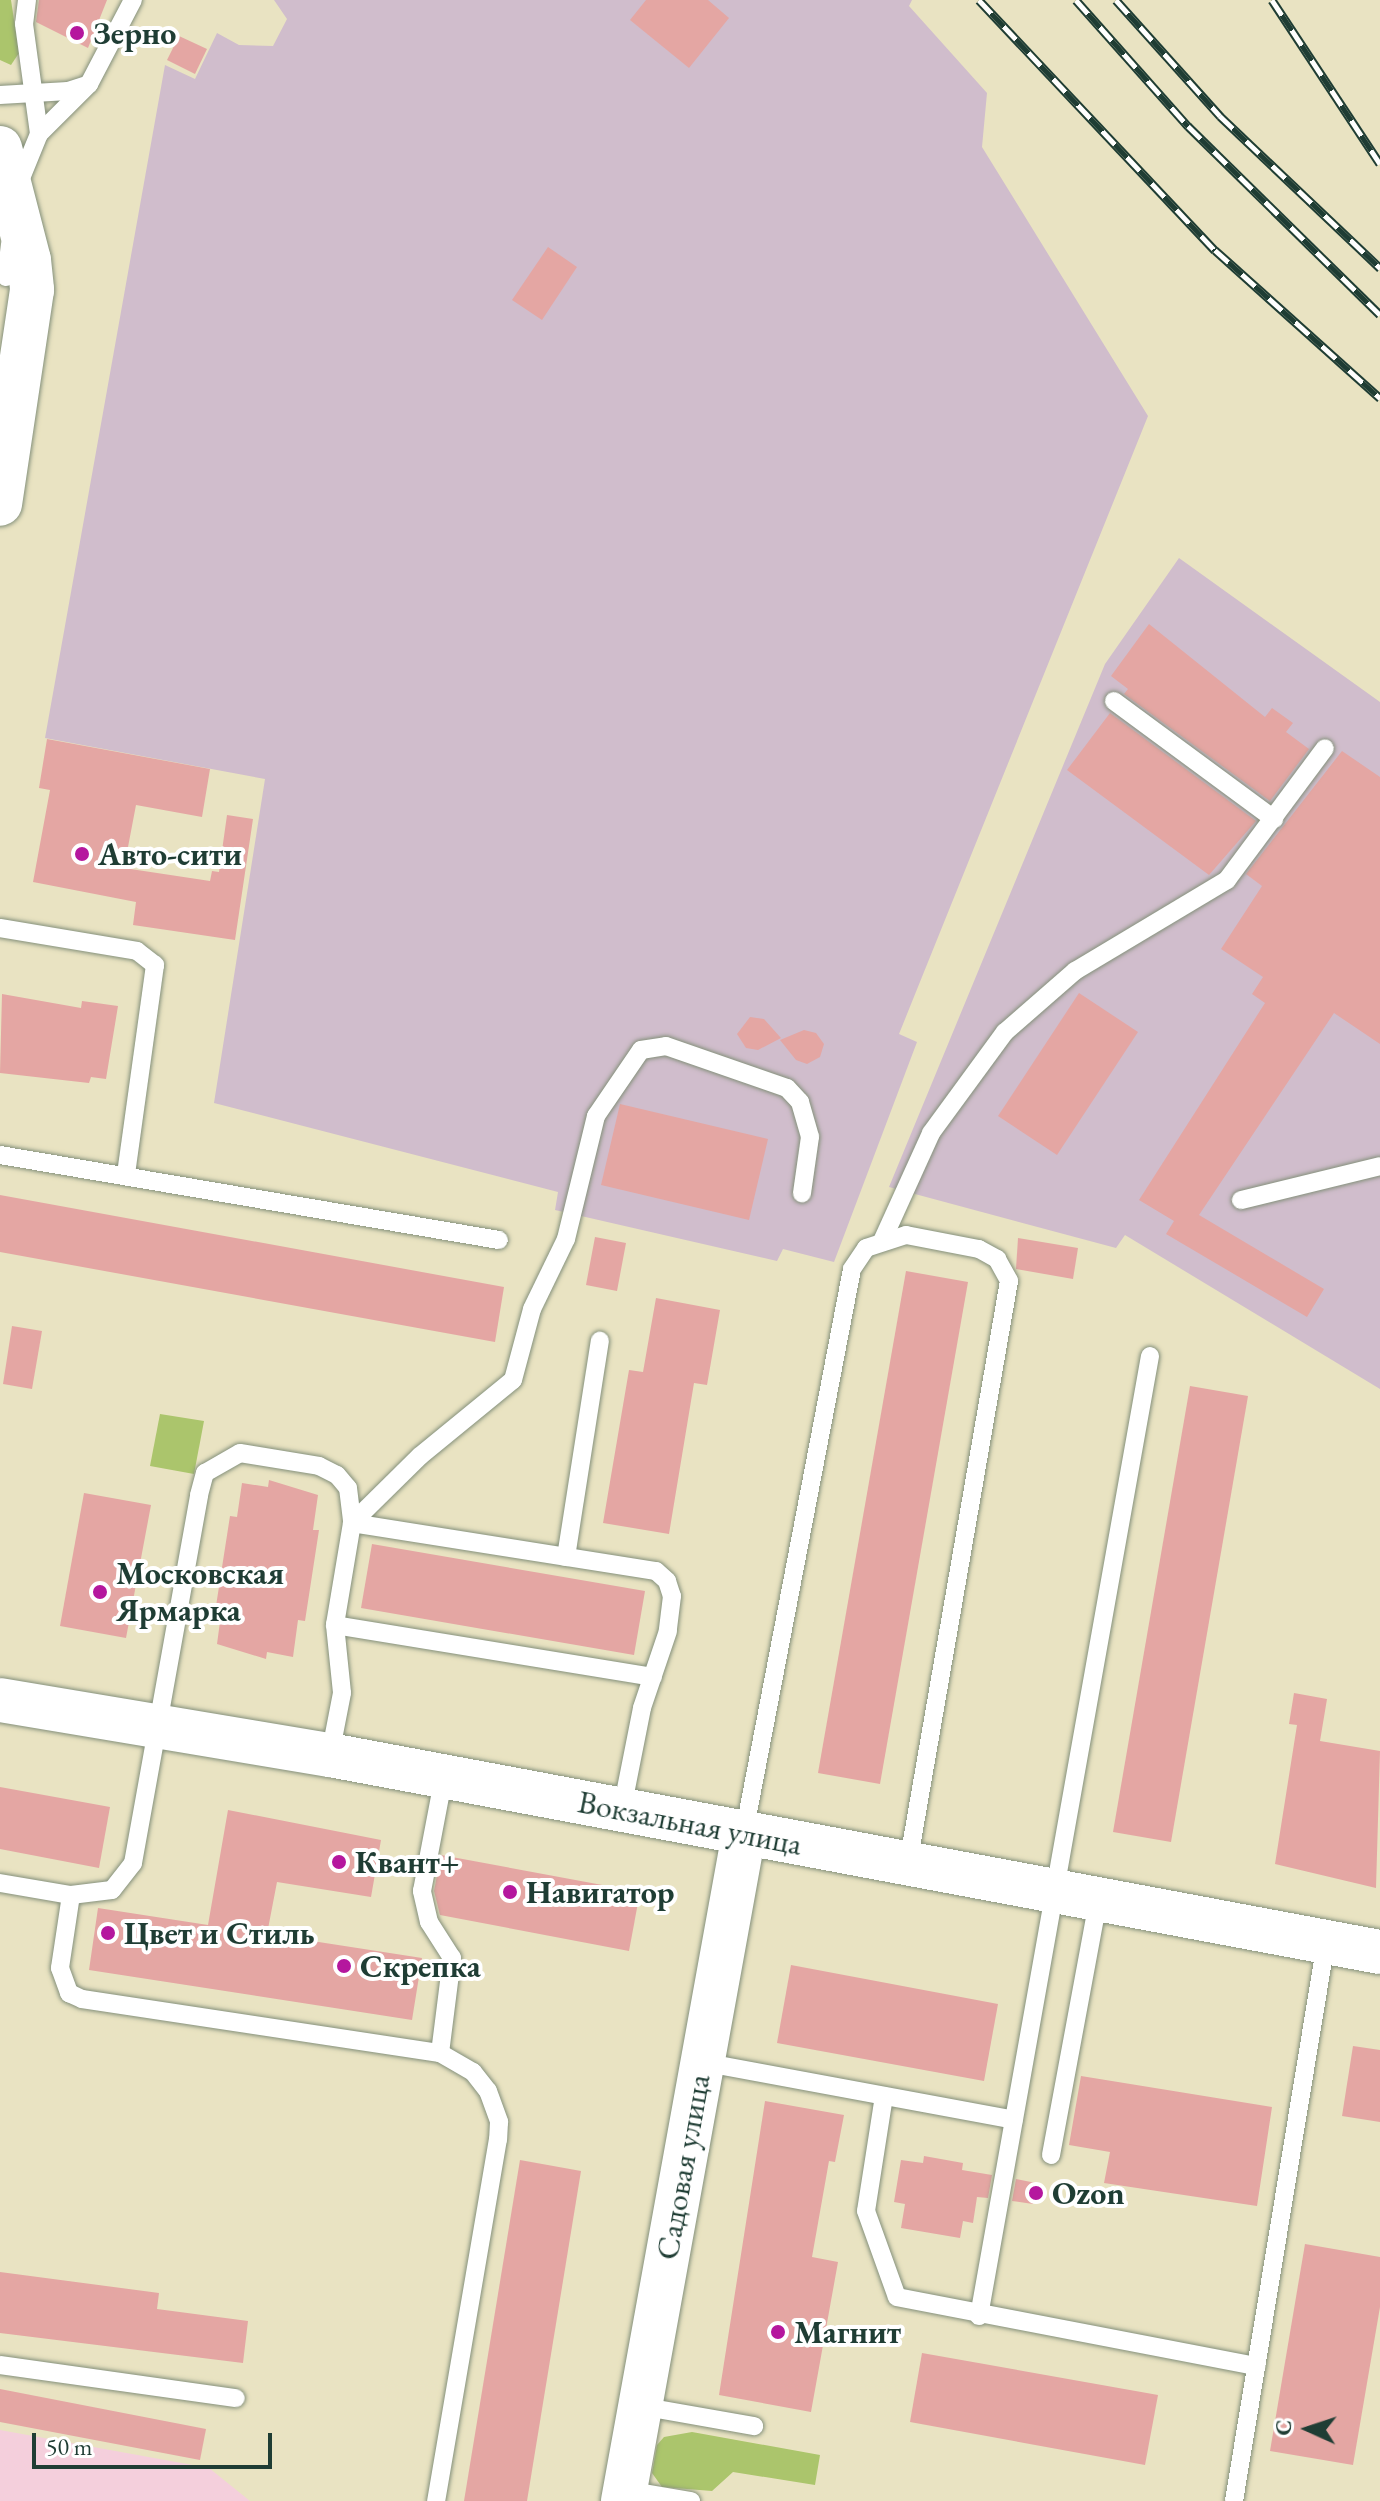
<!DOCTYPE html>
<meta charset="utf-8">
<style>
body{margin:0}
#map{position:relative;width:1380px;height:2501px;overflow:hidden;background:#e9e3c2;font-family:"EB Garamond",serif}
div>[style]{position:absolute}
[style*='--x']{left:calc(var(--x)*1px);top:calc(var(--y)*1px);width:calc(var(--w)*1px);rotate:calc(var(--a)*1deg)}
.built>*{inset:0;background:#f4cfdc}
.industrial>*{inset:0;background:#d0bdcc}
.green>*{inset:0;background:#abc56c}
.building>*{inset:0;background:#e4a6a3}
.roads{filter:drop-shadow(0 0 2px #84907b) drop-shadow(0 0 2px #84907b)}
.service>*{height:18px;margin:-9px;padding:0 9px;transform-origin:9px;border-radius:9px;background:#fff}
.tertiary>*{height:44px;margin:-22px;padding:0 22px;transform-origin:22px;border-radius:22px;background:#fff}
.secondary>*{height:44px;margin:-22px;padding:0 22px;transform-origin:22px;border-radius:22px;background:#fff}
.primary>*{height:44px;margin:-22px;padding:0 22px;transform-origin:22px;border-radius:22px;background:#fff}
.rail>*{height:9px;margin-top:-4.5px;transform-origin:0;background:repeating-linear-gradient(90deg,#fff 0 18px,#1f3d34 0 36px);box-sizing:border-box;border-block:2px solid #1f3d34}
.dots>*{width:22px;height:22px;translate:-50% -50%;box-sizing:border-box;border:4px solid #fff;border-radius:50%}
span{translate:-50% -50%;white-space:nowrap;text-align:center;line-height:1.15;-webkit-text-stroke:8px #fff;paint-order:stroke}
.poi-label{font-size:32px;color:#1f3d34;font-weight:700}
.left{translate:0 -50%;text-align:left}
.street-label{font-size:32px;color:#1f3d34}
.north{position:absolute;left:1268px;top:2389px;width:80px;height:80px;-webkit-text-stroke:6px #fff;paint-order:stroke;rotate:273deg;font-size:22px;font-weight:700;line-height:32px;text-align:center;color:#1f3d34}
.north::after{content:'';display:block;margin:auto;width:28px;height:36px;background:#1f3d34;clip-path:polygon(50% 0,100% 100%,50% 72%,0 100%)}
.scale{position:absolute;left:32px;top:2433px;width:240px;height:36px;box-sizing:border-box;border:4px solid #1f3d34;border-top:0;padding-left:10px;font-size:24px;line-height:28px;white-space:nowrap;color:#1f3d34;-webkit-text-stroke:6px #fff;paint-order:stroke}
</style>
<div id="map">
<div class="built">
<i style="clip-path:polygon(0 2430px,209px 2468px,250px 2501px,0 2501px)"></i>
</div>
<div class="industrial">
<i style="clip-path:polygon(274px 0,912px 0,909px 6px,987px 93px,982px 147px,1148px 416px,899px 1034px,917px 1042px,834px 1262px,783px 1249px,777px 1261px,555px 1210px,558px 1192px,214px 1103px,265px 779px,45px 738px,165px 65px,195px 79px,217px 33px,239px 45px,273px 46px,287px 19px)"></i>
<i style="clip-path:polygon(1179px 558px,1380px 702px,1380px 1389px,1125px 1235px,1116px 1248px,889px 1187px,1105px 664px)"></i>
</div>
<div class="green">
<i style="clip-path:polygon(0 0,11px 0,19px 53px,11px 65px,0 60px)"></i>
<i style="clip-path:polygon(160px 1414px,204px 1421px,194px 1474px,150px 1466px)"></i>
<i style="clip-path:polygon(692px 2432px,820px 2455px,815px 2485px,733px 2472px,712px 2491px,662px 2487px,652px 2473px,657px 2445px,664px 2437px)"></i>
</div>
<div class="building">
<i style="clip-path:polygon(39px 0,107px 0,88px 48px,36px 22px)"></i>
<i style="clip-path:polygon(646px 0,708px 0,729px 18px,689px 68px,630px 20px)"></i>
<i style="clip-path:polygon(179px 36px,207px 49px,195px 74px,167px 60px)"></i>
<i style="clip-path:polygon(548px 247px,577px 267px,542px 320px,512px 300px)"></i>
<i style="clip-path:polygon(1149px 624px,1265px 717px,1272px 708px,1293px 723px,1286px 732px,1309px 749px,1270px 801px,1124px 694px,1128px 689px,1111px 676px)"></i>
<i style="clip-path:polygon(1110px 713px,1256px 821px,1209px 875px,1067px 770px)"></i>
<i style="clip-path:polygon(47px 739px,210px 769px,202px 817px,136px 805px,124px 868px,210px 881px,212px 871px,219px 872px,227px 815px,253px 819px,235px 940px,133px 925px,136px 902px,33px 882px,50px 790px,39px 788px)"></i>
<i style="clip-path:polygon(1342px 751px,1380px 777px,1380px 1044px,1334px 1013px,1199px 1215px,1324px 1289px,1307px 1317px,1166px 1234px,1174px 1221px,1139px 1200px,1265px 1003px,1252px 994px,1263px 977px,1221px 949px,1262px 886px,1246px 874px)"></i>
<i style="clip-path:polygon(1079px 993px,1138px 1032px,1057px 1155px,998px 1116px)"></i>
<i style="clip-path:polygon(2px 994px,81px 1008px,82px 1001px,118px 1006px,106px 1079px,91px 1077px,89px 1083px,0 1073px)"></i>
<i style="clip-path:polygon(750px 1017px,764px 1019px,781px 1038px,758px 1050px,746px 1048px,737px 1034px)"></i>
<i style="clip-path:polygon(804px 1030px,816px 1033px,824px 1044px,820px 1057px,807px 1064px,796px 1060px,780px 1040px)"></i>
<i style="clip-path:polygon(620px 1104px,768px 1139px,749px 1220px,601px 1185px)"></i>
<i style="clip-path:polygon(0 1195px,504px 1287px,495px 1342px,0 1252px)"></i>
<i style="clip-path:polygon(595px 1237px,626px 1243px,617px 1291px,586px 1285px)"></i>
<i style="clip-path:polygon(1018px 1238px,1078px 1248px,1073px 1279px,1016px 1269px)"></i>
<i style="clip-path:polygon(906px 1271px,968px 1282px,880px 1784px,818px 1773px)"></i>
<i style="clip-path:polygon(656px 1298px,720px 1310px,707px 1385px,694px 1383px,669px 1534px,603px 1523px,629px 1370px,643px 1372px)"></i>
<i style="clip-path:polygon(12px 1326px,42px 1331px,32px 1389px,3px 1384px)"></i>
<i style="clip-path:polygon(1190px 1386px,1248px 1396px,1171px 1842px,1113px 1832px)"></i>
<i style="clip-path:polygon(269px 1480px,318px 1495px,313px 1530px,319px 1530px,305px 1621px,298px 1620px,293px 1657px,267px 1652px,266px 1659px,217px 1644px,222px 1607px,216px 1606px,230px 1516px,237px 1517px,242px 1483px,268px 1487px)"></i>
<i style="clip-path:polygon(84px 1493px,151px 1505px,126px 1638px,60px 1626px)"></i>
<i style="clip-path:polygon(372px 1544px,645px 1591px,634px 1655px,361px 1608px)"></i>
<i style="clip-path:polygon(1294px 1693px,1327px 1699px,1320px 1741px,1380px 1751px,1376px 1888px,1275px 1864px,1297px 1725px,1289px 1724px)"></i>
<i style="clip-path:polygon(0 1787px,110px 1807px,99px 1868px,0 1849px)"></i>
<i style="clip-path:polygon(228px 1810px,381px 1840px,371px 1897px,277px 1882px,267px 1934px,422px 1958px,412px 2020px,89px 1970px,98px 1908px,208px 1925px)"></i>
<i style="clip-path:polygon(441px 1855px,640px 1892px,629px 1951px,440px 1915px,434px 1891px)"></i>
<i style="clip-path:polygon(791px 1965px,998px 2004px,984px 2081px,777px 2043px)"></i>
<i style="clip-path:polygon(1353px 2046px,1380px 2050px,1380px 2122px,1342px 2116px)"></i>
<i style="clip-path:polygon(1081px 2076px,1272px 2107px,1257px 2206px,1104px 2183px,1110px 2152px,1069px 2145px)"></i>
<i style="clip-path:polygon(765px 2101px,844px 2115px,835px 2162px,829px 2161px,812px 2257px,838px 2262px,811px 2412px,719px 2395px)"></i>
<i style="clip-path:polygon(924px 2156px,963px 2163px,962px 2170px,992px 2175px,988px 2198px,977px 2197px,973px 2223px,963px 2221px,960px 2238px,901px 2228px,905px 2204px,894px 2202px,901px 2160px,923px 2163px)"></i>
<i style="clip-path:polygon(520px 2160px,581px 2171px,527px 2501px,464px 2501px)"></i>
<i style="clip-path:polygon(1016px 2179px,1036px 2183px,1033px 2204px,1012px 2201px)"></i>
<i style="clip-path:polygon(1305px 2244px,1380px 2257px,1380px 2307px,1353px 2465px,1270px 2451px)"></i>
<i style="clip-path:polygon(0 2272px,159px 2293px,157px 2309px,248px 2321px,243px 2363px,0 2333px)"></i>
<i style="clip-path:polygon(922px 2353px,1158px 2395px,1145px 2465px,910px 2422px)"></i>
<i style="clip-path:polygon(0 2389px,206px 2429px,200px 2460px,0 2422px)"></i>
</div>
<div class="roads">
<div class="service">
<i style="--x:27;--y:0;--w:24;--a:97"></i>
<i style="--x:24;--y:24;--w:111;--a:82.2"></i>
<i style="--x:0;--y:95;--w:68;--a:-3.4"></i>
<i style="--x:68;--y:91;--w:22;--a:-18"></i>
<i style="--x:89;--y:84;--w:95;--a:-62.4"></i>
<i style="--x:19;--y:183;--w:53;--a:-67.8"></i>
<i style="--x:39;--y:134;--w:71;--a:-45"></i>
<i style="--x:6;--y:277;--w:33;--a:-83"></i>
<i style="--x:1114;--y:701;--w:199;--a:36.4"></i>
<i style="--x:0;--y:928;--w:139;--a:9.5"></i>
<i style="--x:137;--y:951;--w:23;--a:38"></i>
<i style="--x:155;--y:965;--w:212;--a:97.9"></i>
<i style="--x:0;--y:1155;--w:506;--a:9.67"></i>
<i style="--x:1241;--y:1200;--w:143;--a:-13.7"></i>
<i style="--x:883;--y:1239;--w:116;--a:-65.6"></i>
<i style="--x:931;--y:1133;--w:125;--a:-53.8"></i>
<i style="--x:1005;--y:1032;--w:93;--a:-41.1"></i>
<i style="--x:1075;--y:971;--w:177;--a:-30.9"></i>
<i style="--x:1227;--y:880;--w:164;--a:-53.4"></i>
<i style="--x:352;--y:1523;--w:95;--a:-44.6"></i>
<i style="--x:420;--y:1456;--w:120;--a:-39.3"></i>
<i style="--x:513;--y:1380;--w:73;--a:-75"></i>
<i style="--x:532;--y:1309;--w:78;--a:-64.1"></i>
<i style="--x:566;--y:1239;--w:127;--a:-76.3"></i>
<i style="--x:596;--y:1116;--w:80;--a:-55.7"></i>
<i style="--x:641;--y:1050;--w:25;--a:-9"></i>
<i style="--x:666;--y:1046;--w:128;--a:19.1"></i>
<i style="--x:787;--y:1088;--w:19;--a:47"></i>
<i style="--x:800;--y:1102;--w:36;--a:74"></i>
<i style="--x:810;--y:1137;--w:57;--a:98.1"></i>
<i style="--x:352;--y:1523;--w:308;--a:9"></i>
<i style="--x:656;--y:1571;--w:15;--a:42"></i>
<i style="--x:667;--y:1581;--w:16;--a:72"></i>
<i style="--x:672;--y:1596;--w:35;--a:97"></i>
<i style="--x:668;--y:1631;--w:81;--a:108.7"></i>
<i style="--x:642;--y:1708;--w:103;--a:101.2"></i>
<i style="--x:566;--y:1557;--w:219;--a:-81.1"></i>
<i style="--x:335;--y:1625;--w:322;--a:9.3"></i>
<i style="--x:744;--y:1833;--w:574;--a:-79.16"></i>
<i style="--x:852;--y:1269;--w:25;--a:-56"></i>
<i style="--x:866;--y:1248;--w:42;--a:-18"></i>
<i style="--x:906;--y:1235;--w:74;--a:10.9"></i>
<i style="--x:979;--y:1249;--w:21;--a:29"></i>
<i style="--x:997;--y:1259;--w:25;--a:61"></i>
<i style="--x:1009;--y:1281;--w:592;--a:99.83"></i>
<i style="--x:0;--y:1883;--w:72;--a:9.6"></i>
<i style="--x:71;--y:1895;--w:74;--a:98.6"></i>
<i style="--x:60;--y:1968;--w:27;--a:70"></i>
<i style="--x:69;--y:1993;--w:14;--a:25"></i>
<i style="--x:82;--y:1999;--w:362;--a:8.6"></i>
<i style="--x:440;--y:2053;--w:38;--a:30"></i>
<i style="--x:473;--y:2072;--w:24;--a:52"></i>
<i style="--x:488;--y:2091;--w:33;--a:70"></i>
<i style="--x:499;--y:2122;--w:17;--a:93"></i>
<i style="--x:498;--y:2139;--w:367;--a:99.7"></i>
<i style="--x:71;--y:1895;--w:41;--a:-7"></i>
<i style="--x:112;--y:1890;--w:34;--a:-52"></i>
<i style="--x:133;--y:1863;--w:374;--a:-79.8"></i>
<i style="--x:199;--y:1495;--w:23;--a:-75"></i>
<i style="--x:205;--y:1473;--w:40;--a:-29.7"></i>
<i style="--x:240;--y:1453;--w:80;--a:9.3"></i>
<i style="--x:319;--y:1466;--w:20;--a:27"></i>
<i style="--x:337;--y:1475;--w:17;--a:50"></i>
<i style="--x:348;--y:1488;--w:35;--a:83"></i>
<i style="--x:352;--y:1523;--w:103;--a:99.5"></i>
<i style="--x:335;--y:1625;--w:68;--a:84.1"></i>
<i style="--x:342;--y:1693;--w:63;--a:101"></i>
<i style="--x:440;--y:2053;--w:96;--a:-82.8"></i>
<i style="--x:452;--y:1958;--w:43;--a:-122.6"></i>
<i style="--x:429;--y:1922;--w:32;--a:-103"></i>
<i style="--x:422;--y:1891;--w:117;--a:-79.2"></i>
<i style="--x:702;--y:2062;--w:317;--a:10.5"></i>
<i style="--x:884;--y:2096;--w:116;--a:98.9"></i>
<i style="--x:866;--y:2211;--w:91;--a:70.2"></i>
<i style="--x:897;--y:2297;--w:366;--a:10.9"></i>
<i style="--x:1051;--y:2155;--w:257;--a:-79.5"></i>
<i style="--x:979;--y:2316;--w:975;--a:-79.9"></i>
<i style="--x:0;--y:2365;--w:238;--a:8"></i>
<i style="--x:640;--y:2406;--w:116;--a:10"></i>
<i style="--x:625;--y:2490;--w:67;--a:9.5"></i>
<i style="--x:1234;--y:2501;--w:567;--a:-80.65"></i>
</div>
<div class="tertiary">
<i style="--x:623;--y:2501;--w:679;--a:-79.73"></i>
</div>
<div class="secondary">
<i style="--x:0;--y:1700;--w:335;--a:9.5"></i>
<i style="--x:330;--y:1755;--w:1068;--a:10.63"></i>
</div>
<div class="primary">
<i style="--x:0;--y:148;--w:116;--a:75.5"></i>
<i style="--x:29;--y:260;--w:30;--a:84"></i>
<i style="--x:32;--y:290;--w:216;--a:98.5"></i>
</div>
</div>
<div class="rail">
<i style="--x:979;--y:0;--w:344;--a:46.7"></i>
<i style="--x:1215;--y:250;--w:222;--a:41.9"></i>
<i style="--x:1076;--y:0;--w:169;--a:48.4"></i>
<i style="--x:1188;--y:126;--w:269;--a:44.5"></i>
<i style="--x:1116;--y:0;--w:156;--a:48.1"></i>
<i style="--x:1220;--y:116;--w:221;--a:43.5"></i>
<i style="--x:1272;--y:0;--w:196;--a:56.6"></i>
</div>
<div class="dots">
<i style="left:77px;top:33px;background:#b5179e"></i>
<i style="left:82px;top:854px;background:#b5179e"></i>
<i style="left:100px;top:1592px;background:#b5179e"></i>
<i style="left:339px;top:1862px;background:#b5179e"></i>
<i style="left:510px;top:1892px;background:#b5179e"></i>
<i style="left:108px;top:1933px;background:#b5179e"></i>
<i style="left:344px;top:1966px;background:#b5179e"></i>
<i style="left:1036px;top:2193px;background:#b5179e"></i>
<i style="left:778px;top:2332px;background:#b5179e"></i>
</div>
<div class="poi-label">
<span class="left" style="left:93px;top:33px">Зерно</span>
<span class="left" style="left:98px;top:854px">Авто-сити</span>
<span class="left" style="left:116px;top:1592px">Московская<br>Ярмарка</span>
<span class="left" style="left:355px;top:1862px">Квант+</span>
<span class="left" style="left:526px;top:1892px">Навигатор</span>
<span class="left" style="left:124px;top:1933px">Цвет и Стиль</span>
<span class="left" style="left:360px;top:1966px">Скрепка</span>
<span class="left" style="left:1052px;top:2193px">Ozon</span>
<span class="left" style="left:794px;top:2332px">Магнит</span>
</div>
<div class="street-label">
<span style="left:690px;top:1823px;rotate:11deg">Вокзальная улица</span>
<span style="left:683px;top:2167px;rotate:-80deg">Садовая улица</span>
</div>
<div class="north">С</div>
<div class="scale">50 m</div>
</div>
